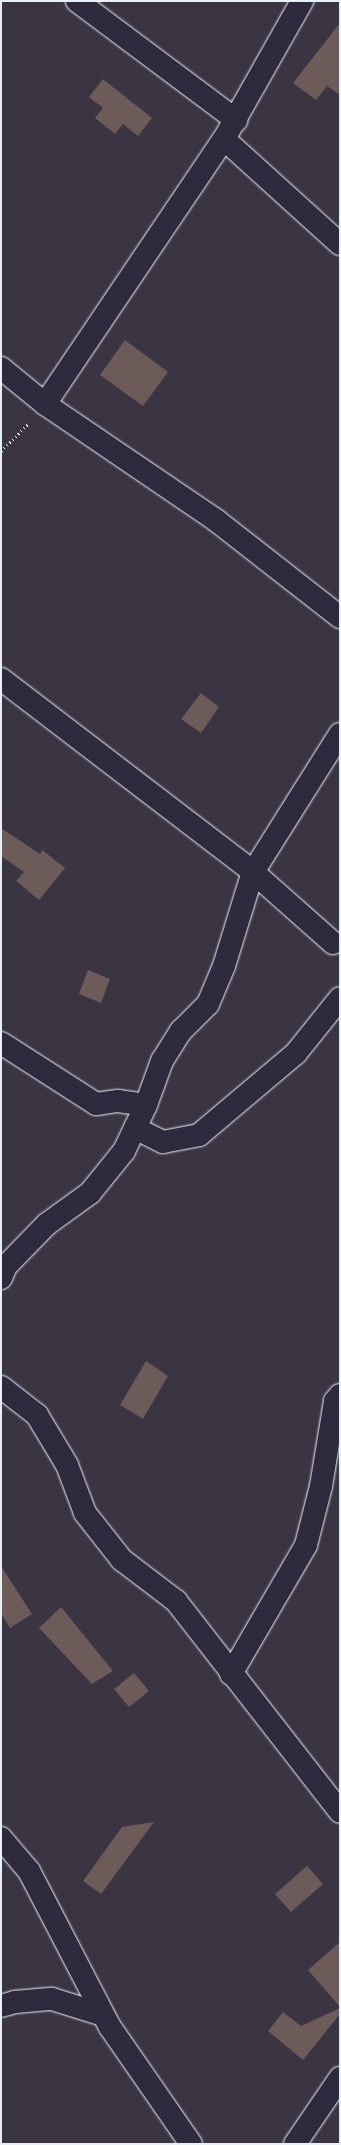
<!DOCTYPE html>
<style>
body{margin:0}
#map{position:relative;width:341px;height:2145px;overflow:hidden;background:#3b3443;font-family:"Indie Flower",sans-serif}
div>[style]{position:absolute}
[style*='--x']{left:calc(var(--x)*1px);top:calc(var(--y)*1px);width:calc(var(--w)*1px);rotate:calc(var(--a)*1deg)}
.building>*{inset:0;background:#6c5b59}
.path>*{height:2.5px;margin-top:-1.25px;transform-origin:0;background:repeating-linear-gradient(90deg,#e8f1f8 0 1px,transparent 0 4px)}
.roads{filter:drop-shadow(0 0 1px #e8f1f8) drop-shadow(0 0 1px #e8f1f8)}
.minor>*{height:22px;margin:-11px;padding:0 11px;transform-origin:11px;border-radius:11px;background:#2f2a3d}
span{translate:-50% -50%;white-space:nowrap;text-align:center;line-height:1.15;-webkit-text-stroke:3px #2f2a3d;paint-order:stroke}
.frame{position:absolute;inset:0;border:2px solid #e8f1f8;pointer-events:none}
</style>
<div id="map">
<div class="building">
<i style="clip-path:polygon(340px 23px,340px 95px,327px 86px,316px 100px,293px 83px)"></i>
<i style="clip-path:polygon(103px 79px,152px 118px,138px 136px,123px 124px,115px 134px,95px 118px,103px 108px,89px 97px)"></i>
<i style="clip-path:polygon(125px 340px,168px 372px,143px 406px,100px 375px)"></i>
<i style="clip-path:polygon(201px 693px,219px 707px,201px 733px,181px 719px)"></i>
<i style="clip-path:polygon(1px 828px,40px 854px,42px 850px,65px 868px,39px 900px,16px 881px,24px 872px,1px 856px)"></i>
<i style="clip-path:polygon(88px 970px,110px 979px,101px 1003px,79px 994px)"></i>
<i style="clip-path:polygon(146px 1361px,168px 1376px,143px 1419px,120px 1405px)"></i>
<i style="clip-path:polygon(1px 1566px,32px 1614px,10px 1628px,1px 1613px)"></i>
<i style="clip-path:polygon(61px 1607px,113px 1671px,92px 1684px,39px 1628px)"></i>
<i style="clip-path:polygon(134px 1673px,149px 1691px,129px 1707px,114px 1689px)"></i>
<i style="clip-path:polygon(154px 1822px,101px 1894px,83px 1881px,122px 1827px)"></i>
<i style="clip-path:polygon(307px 1866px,323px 1884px,291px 1912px,275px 1894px)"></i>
<i style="clip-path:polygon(340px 1942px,340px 2007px,308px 1970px)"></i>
<i style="clip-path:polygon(340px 2008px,340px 2014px,303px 2060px,268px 2031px,283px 2012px,301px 2026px)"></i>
</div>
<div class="path">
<i style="--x:1;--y:451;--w:38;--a:-45"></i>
</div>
<div class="roads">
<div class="minor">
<i style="--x:77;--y:1;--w:199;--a:36.8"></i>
<i style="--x:224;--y:139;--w:156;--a:42.2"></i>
<i style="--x:1;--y:368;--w:57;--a:39.3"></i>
<i style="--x:45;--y:404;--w:208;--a:34.2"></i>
<i style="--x:217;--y:521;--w:156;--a:38"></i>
<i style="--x:45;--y:404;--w:320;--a:-56"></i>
<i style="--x:224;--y:139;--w:159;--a:-60.5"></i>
<i style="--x:1;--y:679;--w:317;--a:37.4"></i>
<i style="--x:253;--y:872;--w:107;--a:41.6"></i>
<i style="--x:1;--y:1043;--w:113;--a:32.7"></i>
<i style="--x:96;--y:1104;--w:22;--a:-8"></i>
<i style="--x:118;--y:1101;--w:28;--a:8"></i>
<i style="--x:135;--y:1128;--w:31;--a:27"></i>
<i style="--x:163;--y:1142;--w:37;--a:-11"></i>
<i style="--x:199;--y:1135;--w:127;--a:-40.2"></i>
<i style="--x:296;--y:1053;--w:70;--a:-51.3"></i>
<i style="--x:1;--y:1278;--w:13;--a:-67"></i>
<i style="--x:6;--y:1266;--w:59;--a:-45.7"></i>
<i style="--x:47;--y:1224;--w:53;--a:-35.8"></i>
<i style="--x:90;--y:1193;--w:54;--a:-51"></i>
<i style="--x:124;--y:1151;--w:51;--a:-64.4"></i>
<i style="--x:146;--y:1105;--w:47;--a:-70"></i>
<i style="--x:162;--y:1061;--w:36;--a:-58"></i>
<i style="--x:181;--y:1031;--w:38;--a:-45"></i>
<i style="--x:208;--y:1004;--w:41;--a:-67.2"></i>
<i style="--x:224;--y:966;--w:98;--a:-72.9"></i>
<i style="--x:253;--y:872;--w:163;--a:-57.8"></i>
<i style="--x:1;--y:1387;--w:46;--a:37.9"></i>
<i style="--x:37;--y:1415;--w:58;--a:59"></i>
<i style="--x:67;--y:1465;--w:51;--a:69.4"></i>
<i style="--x:85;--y:1513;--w:60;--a:51.8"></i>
<i style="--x:122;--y:1560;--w:68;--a:37.2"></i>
<i style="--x:176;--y:1601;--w:267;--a:52.1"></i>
<i style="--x:231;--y:1674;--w:149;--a:-59.8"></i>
<i style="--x:306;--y:1545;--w:61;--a:-75.7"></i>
<i style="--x:321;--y:1486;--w:86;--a:-80.6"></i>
<i style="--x:335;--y:1401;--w:8;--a:-50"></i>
<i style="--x:1;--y:1838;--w:43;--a:49.7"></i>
<i style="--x:29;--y:1871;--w:176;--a:62.6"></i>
<i style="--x:110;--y:2027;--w:142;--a:55.3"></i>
<i style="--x:1;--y:2006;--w:15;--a:-16"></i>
<i style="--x:15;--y:2002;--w:37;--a:-5"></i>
<i style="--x:52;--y:1999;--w:53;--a:17.4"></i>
<i style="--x:295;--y:2144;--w:80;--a:-55.7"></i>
</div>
</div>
<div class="frame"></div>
</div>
